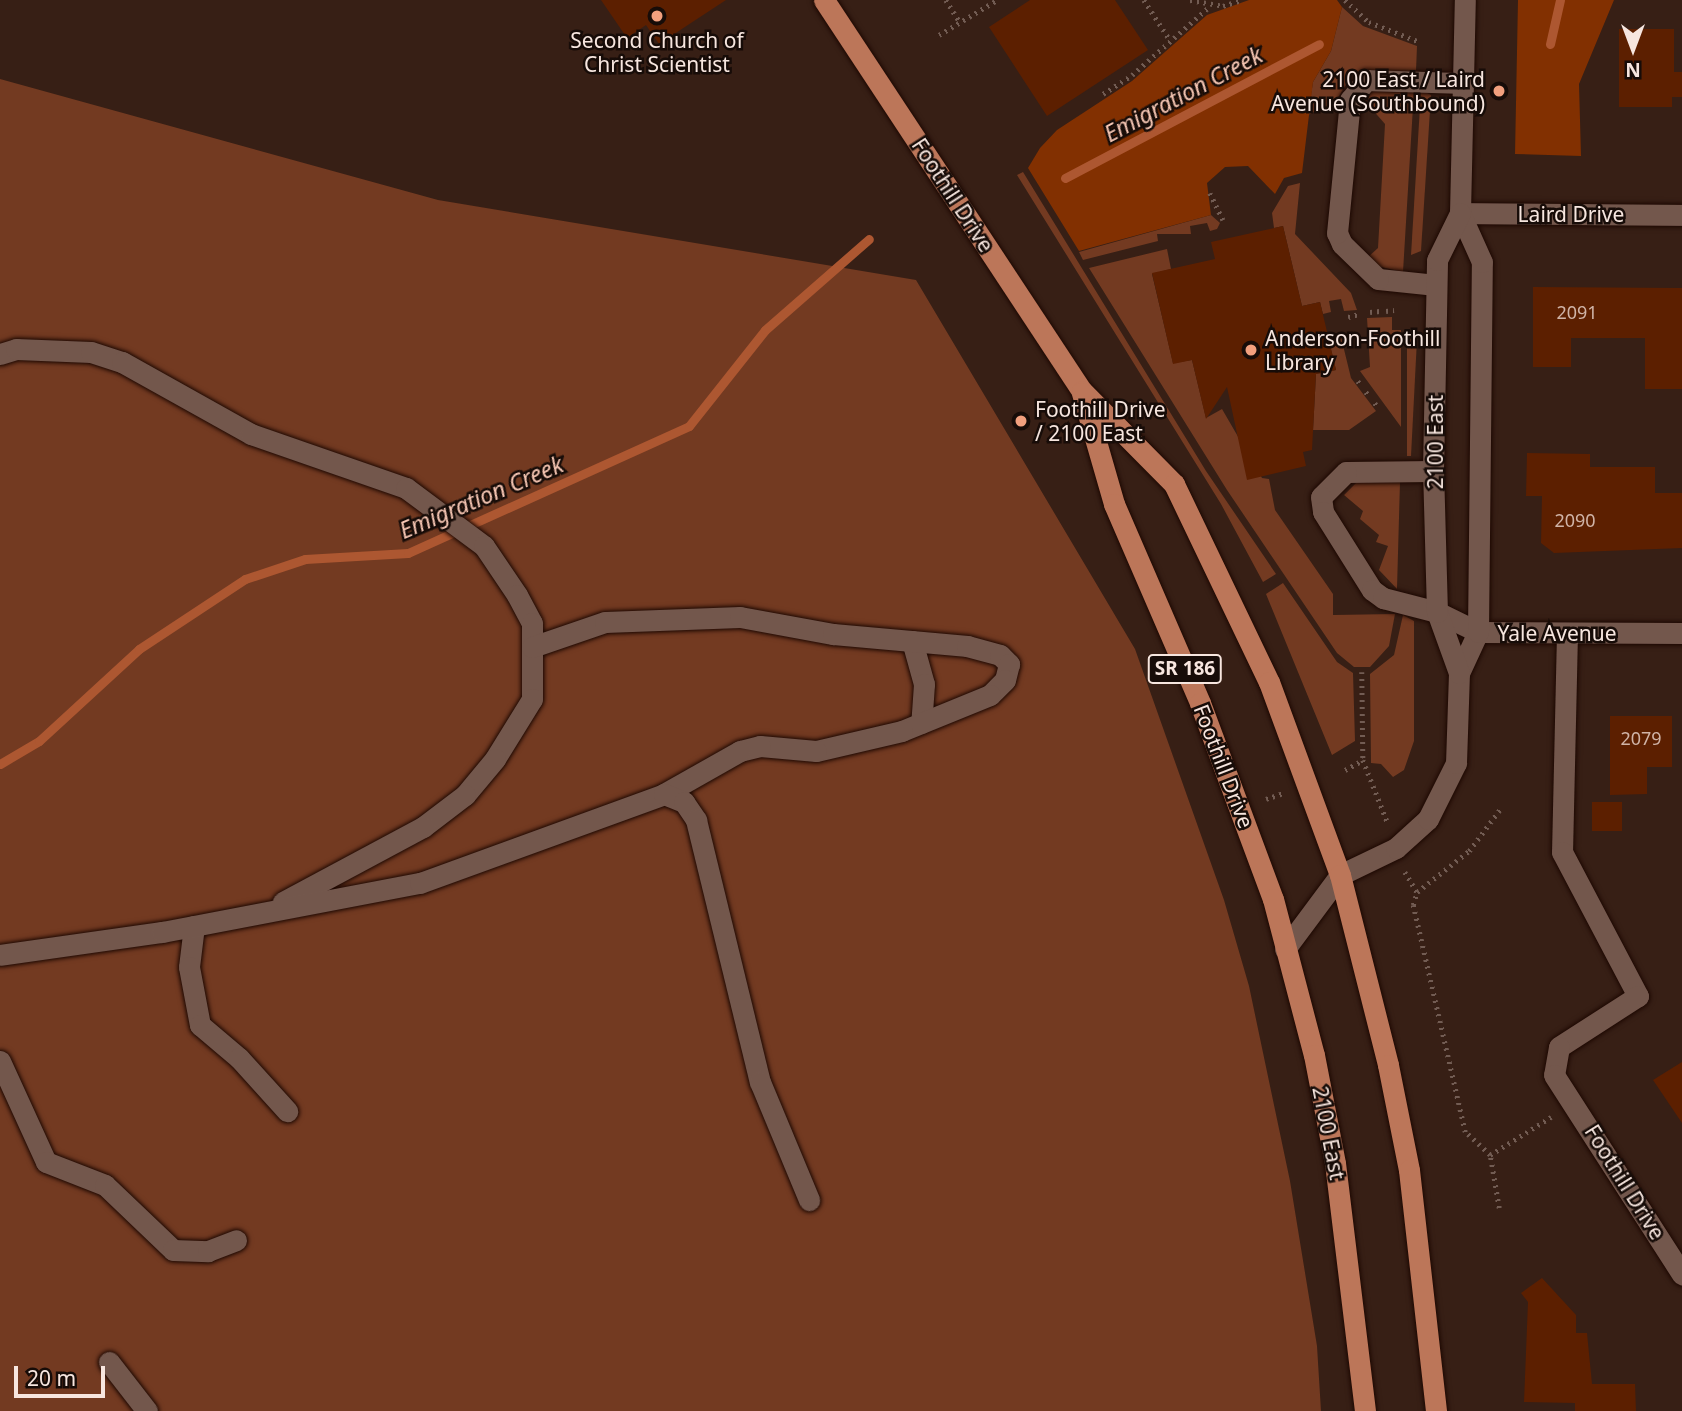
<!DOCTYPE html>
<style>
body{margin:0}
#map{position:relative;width:1682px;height:1411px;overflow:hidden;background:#371f15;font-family:"Noto Sans",sans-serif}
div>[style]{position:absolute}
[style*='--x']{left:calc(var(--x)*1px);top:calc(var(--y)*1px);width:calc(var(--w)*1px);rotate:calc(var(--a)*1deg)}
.green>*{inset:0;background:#733a21}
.forest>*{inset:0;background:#823001}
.stream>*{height:9px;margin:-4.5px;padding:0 4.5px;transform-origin:4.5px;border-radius:4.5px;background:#ad5731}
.building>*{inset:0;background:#5c1f00}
.path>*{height:4.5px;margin-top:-2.25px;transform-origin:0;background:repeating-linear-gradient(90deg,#725c53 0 2px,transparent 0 7px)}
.roads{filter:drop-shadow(0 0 2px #1d0802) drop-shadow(0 0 2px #1d0802)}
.minor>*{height:21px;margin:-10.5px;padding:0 10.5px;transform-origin:10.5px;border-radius:10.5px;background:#73574c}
.major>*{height:21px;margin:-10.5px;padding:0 10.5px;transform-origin:10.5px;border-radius:10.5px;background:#bc7659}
.dots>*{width:19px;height:19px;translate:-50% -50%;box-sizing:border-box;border:4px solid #170c08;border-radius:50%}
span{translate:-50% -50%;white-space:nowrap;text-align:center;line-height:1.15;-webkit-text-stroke:5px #170c08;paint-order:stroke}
.number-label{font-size:18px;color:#d0b4a7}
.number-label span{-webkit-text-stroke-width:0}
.shield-label span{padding:2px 5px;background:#170c08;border:2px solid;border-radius:5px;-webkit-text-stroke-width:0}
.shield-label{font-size:19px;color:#f7e6df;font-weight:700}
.poi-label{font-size:21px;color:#f7e6df}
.right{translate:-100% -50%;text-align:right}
.left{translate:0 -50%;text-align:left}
.street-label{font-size:21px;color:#f7e6df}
.water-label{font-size:23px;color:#f6c6b3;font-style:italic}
.north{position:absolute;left:1598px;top:14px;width:70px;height:70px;-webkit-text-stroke:5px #170c08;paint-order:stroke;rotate:180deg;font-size:19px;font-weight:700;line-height:28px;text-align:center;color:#f7e6df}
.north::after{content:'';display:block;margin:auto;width:24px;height:32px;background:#f7e6df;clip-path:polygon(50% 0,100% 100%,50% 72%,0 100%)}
.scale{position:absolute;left:14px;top:1366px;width:91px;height:32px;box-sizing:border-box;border:4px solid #f7e6df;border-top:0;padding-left:9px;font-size:21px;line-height:24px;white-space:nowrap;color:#f7e6df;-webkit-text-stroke:5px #170c08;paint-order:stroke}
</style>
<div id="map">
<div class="green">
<i style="clip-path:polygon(1342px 7px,1363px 26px,1417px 46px,1416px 71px,1353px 73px,1336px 101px,1308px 115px,1313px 82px,1331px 51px)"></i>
<i style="clip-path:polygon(0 79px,438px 200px,916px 280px,1135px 649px,1224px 900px,1249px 986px,1290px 1181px,1317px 1346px,1321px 1411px,0 1411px)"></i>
<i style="clip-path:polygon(1372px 89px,1414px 90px,1403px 272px,1377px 266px,1367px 258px,1378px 248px,1385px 124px,1364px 100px)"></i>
<i style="clip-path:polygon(1421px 90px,1431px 95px,1421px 251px,1411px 255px)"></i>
<i style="clip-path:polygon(1023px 172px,1206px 471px,1276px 574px,1263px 582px,1221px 504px,1017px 175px)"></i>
<i style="clip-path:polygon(1300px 183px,1295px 234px,1351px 293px,1357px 310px,1344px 311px,1341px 299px,1329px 301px,1331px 312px,1323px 314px,1320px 302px,1302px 306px,1283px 226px,1274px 228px,1272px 213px,1288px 186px)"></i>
<i style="clip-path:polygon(1211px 215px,1220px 223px,1217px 229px,1210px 231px,1207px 223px,1190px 226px,1191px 234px,1157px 234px,1158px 241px,1083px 260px,1079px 252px)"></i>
<i style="clip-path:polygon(1167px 249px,1171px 269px,1152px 274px,1173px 363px,1192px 360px,1206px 418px,1222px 409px,1262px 478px,1269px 479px,1275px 510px,1333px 594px,1333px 615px,1395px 614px,1389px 646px,1370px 667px,1354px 667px,1337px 653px,1227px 490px,1089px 268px)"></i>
<i style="clip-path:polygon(1392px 317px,1392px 330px,1401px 330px,1401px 427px,1360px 371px,1370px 367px,1367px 318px)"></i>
<i style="clip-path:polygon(1341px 337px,1351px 378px,1376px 411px,1349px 430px,1313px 430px,1316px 374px,1336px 370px,1329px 341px)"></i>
<i style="clip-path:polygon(1407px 339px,1417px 339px,1411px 456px,1407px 456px)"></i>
<i style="clip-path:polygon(1400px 482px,1397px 589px,1379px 570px,1388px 546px,1376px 542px,1379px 535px,1360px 519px,1363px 511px,1344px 495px,1356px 483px)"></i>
<i style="clip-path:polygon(1283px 583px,1337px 662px,1353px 673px,1355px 741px,1332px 755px,1266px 594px)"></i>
<i style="clip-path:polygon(1403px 615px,1414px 621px,1414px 741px,1404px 770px,1393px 777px,1381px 764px,1371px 763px,1370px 674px,1394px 655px)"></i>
</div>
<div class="forest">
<i style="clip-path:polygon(1249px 0,1337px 0,1342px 7px,1331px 51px,1313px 82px,1302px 173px,1284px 178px,1275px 194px,1248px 166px,1225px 167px,1207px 183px,1211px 215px,1079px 251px,1028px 168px,1040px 148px,1057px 130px,1132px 81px,1207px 15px)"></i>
<i style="clip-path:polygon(1518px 0,1614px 0,1579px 84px,1581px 156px,1515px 154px)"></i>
</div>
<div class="stream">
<i style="--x:1550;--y:44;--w:45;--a:-77.2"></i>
<i style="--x:1065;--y:178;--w:287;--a:-27.8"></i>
<i style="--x:0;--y:764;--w:45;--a:-30.5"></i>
<i style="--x:39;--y:741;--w:136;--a:-42.6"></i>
<i style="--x:139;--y:649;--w:127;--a:-33.4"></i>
<i style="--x:245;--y:579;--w:63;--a:-18.4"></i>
<i style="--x:305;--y:559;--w:103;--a:-3.3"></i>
<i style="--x:408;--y:553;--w:308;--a:-24.3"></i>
<i style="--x:689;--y:426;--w:122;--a:-51.6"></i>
<i style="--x:765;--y:330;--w:138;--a:-41.2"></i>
</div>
<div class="building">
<i style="clip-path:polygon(601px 0,726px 0,659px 44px,646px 25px,627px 38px)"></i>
<i style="clip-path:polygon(1030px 0,1115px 0,1148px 50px,1047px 116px,989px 27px)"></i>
<i style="clip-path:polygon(1619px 29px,1674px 29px,1674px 72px,1682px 72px,1682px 97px,1672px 97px,1672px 107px,1619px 107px)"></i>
<i style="clip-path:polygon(1283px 226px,1302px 306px,1320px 302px,1336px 370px,1316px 374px,1312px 450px,1303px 452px,1306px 466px,1247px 480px,1227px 387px,1206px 419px,1192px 360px,1173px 364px,1152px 273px,1215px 259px,1211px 242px)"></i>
<i style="clip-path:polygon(1533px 287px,1682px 288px,1682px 389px,1645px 389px,1645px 338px,1571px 338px,1571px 367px,1533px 367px)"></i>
<i style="clip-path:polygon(1527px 453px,1590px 454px,1590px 467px,1655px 467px,1655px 493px,1682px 493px,1682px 548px,1554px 553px,1541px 543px,1542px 496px,1526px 496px)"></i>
<i style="clip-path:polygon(1610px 716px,1672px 716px,1672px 767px,1647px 767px,1647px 794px,1610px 795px)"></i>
<i style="clip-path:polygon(1592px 802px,1622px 802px,1622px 831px,1592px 831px)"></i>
<i style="clip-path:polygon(1682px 1062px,1682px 1123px,1653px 1080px)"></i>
<i style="clip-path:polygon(1542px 1278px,1576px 1315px,1576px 1333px,1587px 1333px,1592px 1384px,1635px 1384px,1636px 1411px,1575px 1411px,1575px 1403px,1524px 1402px,1528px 1302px,1521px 1293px)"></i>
</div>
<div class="path">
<i style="--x:946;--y:0;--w:26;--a:58"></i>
<i style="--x:1144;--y:0;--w:48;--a:57"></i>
<i style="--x:1190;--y:0;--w:34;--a:10"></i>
<i style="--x:1223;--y:6;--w:19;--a:-18"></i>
<i style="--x:1345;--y:0;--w:33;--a:43"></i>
<i style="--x:1369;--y:22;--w:55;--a:21.4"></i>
<i style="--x:939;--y:35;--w:68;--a:-31.1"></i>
<i style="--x:1103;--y:94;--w:35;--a:-33"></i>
<i style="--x:1132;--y:75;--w:104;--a:-41.5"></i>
<i style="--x:1210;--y:193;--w:30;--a:64"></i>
<i style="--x:1386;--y:311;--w:8;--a:-7"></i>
<i style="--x:1370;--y:312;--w:10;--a:-6"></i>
<i style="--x:1348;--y:317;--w:11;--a:-15"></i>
<i style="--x:1358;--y:381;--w:5;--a:53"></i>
<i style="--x:1366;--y:392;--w:6;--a:51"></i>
<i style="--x:1375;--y:403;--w:6;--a:59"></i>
<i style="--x:1362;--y:672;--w:88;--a:89.3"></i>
<i style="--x:1363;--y:760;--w:66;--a:68.5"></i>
<i style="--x:1345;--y:770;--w:21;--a:-29"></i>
<i style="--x:1266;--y:799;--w:18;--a:-19"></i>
<i style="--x:1405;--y:872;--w:23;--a:59"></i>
<i style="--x:1490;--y:1155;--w:72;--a:-31.9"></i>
<i style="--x:1499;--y:1208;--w:54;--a:-99.6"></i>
<i style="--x:1490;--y:1155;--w:34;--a:-137"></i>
<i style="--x:1465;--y:1132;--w:233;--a:-102.9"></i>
<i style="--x:1413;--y:905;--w:14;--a:-73"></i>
<i style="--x:1417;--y:892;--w:66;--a:-38.3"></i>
<i style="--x:1469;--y:851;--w:54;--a:-53.3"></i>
</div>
<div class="roads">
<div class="minor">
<i style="--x:1460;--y:213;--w:222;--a:0.5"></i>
<i style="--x:1436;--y:285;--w:58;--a:-174.1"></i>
<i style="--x:1378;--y:279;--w:50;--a:-135.8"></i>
<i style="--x:1342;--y:244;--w:12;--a:-114"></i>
<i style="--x:1337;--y:233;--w:134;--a:-84.4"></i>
<i style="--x:1350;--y:100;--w:26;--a:-51"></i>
<i style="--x:1366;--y:80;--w:97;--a:1.8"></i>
<i style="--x:0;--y:354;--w:17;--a:-17"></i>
<i style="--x:16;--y:349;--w:75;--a:2.3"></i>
<i style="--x:91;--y:352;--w:33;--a:18"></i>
<i style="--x:122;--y:362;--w:148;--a:29.2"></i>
<i style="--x:251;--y:434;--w:164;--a:19.2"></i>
<i style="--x:406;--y:488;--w:97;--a:36.6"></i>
<i style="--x:484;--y:546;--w:59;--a:56"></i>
<i style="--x:517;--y:595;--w:32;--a:62"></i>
<i style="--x:532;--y:623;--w:76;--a:90"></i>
<i style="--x:532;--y:699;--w:70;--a:121.7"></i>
<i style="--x:495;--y:759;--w:47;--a:129.8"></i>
<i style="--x:465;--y:795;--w:53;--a:142.7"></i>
<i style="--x:423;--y:827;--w:159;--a:151.8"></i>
<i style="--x:1433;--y:471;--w:87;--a:179.3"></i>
<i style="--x:1346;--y:472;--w:35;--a:135"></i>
<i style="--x:1321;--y:497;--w:15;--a:82"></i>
<i style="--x:1323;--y:512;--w:92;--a:57.9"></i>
<i style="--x:1372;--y:590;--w:14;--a:36"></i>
<i style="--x:1383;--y:598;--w:56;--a:14.5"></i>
<i style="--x:1437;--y:612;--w:46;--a:26"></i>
<i style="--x:1478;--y:632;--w:204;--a:0.3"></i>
<i style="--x:1567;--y:633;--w:219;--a:91.3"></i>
<i style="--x:1562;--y:852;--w:163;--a:62.2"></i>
<i style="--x:1638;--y:996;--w:94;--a:147.2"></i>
<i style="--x:1559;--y:1047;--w:28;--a:100"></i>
<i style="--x:1554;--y:1075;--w:237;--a:57.3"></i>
<i style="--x:912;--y:641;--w:45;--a:74.4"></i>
<i style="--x:924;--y:684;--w:39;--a:94"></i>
<i style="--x:532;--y:647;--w:77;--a:-18.9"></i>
<i style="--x:605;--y:622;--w:135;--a:-2.1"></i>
<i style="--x:740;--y:617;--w:95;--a:10.4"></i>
<i style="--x:833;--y:634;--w:135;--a:5.1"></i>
<i style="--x:967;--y:646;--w:34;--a:15"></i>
<i style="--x:1000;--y:655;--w:13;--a:45"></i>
<i style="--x:1009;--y:664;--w:16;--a:104"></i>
<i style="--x:1005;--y:680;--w:21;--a:135"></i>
<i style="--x:990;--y:695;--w:95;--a:157.8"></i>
<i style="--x:902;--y:731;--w:88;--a:166.9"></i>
<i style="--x:816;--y:751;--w:56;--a:-174.9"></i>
<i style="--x:760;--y:746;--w:21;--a:166"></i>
<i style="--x:740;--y:751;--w:87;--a:150.5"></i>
<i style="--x:1459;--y:673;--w:45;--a:-65.1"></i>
<i style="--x:1478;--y:632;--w:370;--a:-89.4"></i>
<i style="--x:1482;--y:262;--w:54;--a:-114.2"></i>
<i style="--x:1460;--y:213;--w:213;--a:-88.7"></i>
<i style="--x:194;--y:926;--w:41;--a:97"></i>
<i style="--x:189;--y:967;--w:59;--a:79.3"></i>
<i style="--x:200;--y:1025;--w:51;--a:40.2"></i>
<i style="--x:239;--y:1058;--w:72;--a:47.8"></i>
<i style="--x:1285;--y:949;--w:92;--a:-53.4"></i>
<i style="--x:1340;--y:875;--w:62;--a:-25.7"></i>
<i style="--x:1396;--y:848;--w:43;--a:-42.2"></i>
<i style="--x:1428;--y:819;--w:63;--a:-63.4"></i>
<i style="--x:1456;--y:763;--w:90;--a:-88.1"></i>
<i style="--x:1459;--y:673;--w:65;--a:-109.8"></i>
<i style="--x:1437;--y:612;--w:141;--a:-91.6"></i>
<i style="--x:1433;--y:471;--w:211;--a:-88.9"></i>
<i style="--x:1437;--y:260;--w:52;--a:-63.9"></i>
<i style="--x:0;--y:955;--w:164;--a:-8.1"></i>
<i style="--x:162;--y:932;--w:263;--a:-10.8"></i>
<i style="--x:420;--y:883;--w:260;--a:-20"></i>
<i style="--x:664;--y:794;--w:22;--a:22"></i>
<i style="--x:684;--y:802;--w:22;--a:56"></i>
<i style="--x:696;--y:820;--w:270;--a:76.3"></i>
<i style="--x:760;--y:1082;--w:128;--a:67.4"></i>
<i style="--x:0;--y:1061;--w:111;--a:65.5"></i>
<i style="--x:46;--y:1162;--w:63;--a:21.3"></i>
<i style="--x:105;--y:1185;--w:94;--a:43.7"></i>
<i style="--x:173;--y:1250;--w:35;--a:2"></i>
<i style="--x:208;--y:1251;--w:30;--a:-21"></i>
<i style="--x:109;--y:1362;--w:62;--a:52.2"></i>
</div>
<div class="major">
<i style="--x:824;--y:0;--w:468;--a:56.6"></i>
<i style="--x:1082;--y:391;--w:131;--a:45.3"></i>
<i style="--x:1174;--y:484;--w:220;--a:64.4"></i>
<i style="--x:1269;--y:682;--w:206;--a:69.8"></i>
<i style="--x:1340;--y:875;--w:196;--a:75.8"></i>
<i style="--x:1388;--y:1065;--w:107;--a:78.7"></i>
<i style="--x:1409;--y:1170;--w:243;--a:83.6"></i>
<i style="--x:1082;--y:393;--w:116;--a:73.9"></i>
<i style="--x:1114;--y:504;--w:217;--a:66.6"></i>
<i style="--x:1200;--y:703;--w:209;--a:69.6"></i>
<i style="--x:1273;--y:899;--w:161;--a:75.3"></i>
<i style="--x:1314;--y:1055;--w:110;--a:79"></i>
<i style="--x:1335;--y:1163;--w:250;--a:83.1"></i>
</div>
</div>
<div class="dots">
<i style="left:657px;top:16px;background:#f2a07e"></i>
<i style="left:1499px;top:91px;background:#f2a07e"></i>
<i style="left:1251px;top:350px;background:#f2a07e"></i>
<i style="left:1021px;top:421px;background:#f2a07e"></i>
</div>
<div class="number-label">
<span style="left:1577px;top:312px">2091</span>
<span style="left:1575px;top:520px">2090</span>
<span style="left:1641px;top:738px">2079</span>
</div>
<div class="shield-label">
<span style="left:1185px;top:669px">SR 186</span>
</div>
<div class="poi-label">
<span style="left:657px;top:52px">Second Church of<br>Christ Scientist</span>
<span class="right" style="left:1485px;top:91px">2100 East / Laird<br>Avenue (Southbound)</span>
<span class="left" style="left:1265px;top:350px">Anderson-Foothill<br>Library</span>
<span class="left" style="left:1035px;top:421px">Foothill Drive<br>/ 2100 East</span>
</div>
<div class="street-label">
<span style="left:953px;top:195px;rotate:57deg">Foothill Drive</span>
<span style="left:1571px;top:214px">Laird Drive</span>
<span style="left:1435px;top:442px;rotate:-90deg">2100 East</span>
<span style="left:1557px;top:633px">Yale Avenue</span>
<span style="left:1224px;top:766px;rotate:69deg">Foothill Drive</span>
<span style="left:1329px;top:1133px;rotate:79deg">2100 East</span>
<span style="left:1625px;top:1182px;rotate:58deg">Foothill Drive</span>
</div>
<div class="water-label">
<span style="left:1183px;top:94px;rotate:-28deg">Emigration Creek</span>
<span style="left:481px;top:497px;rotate:-23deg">Emigration Creek</span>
</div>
<div class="north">N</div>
<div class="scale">20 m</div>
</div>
